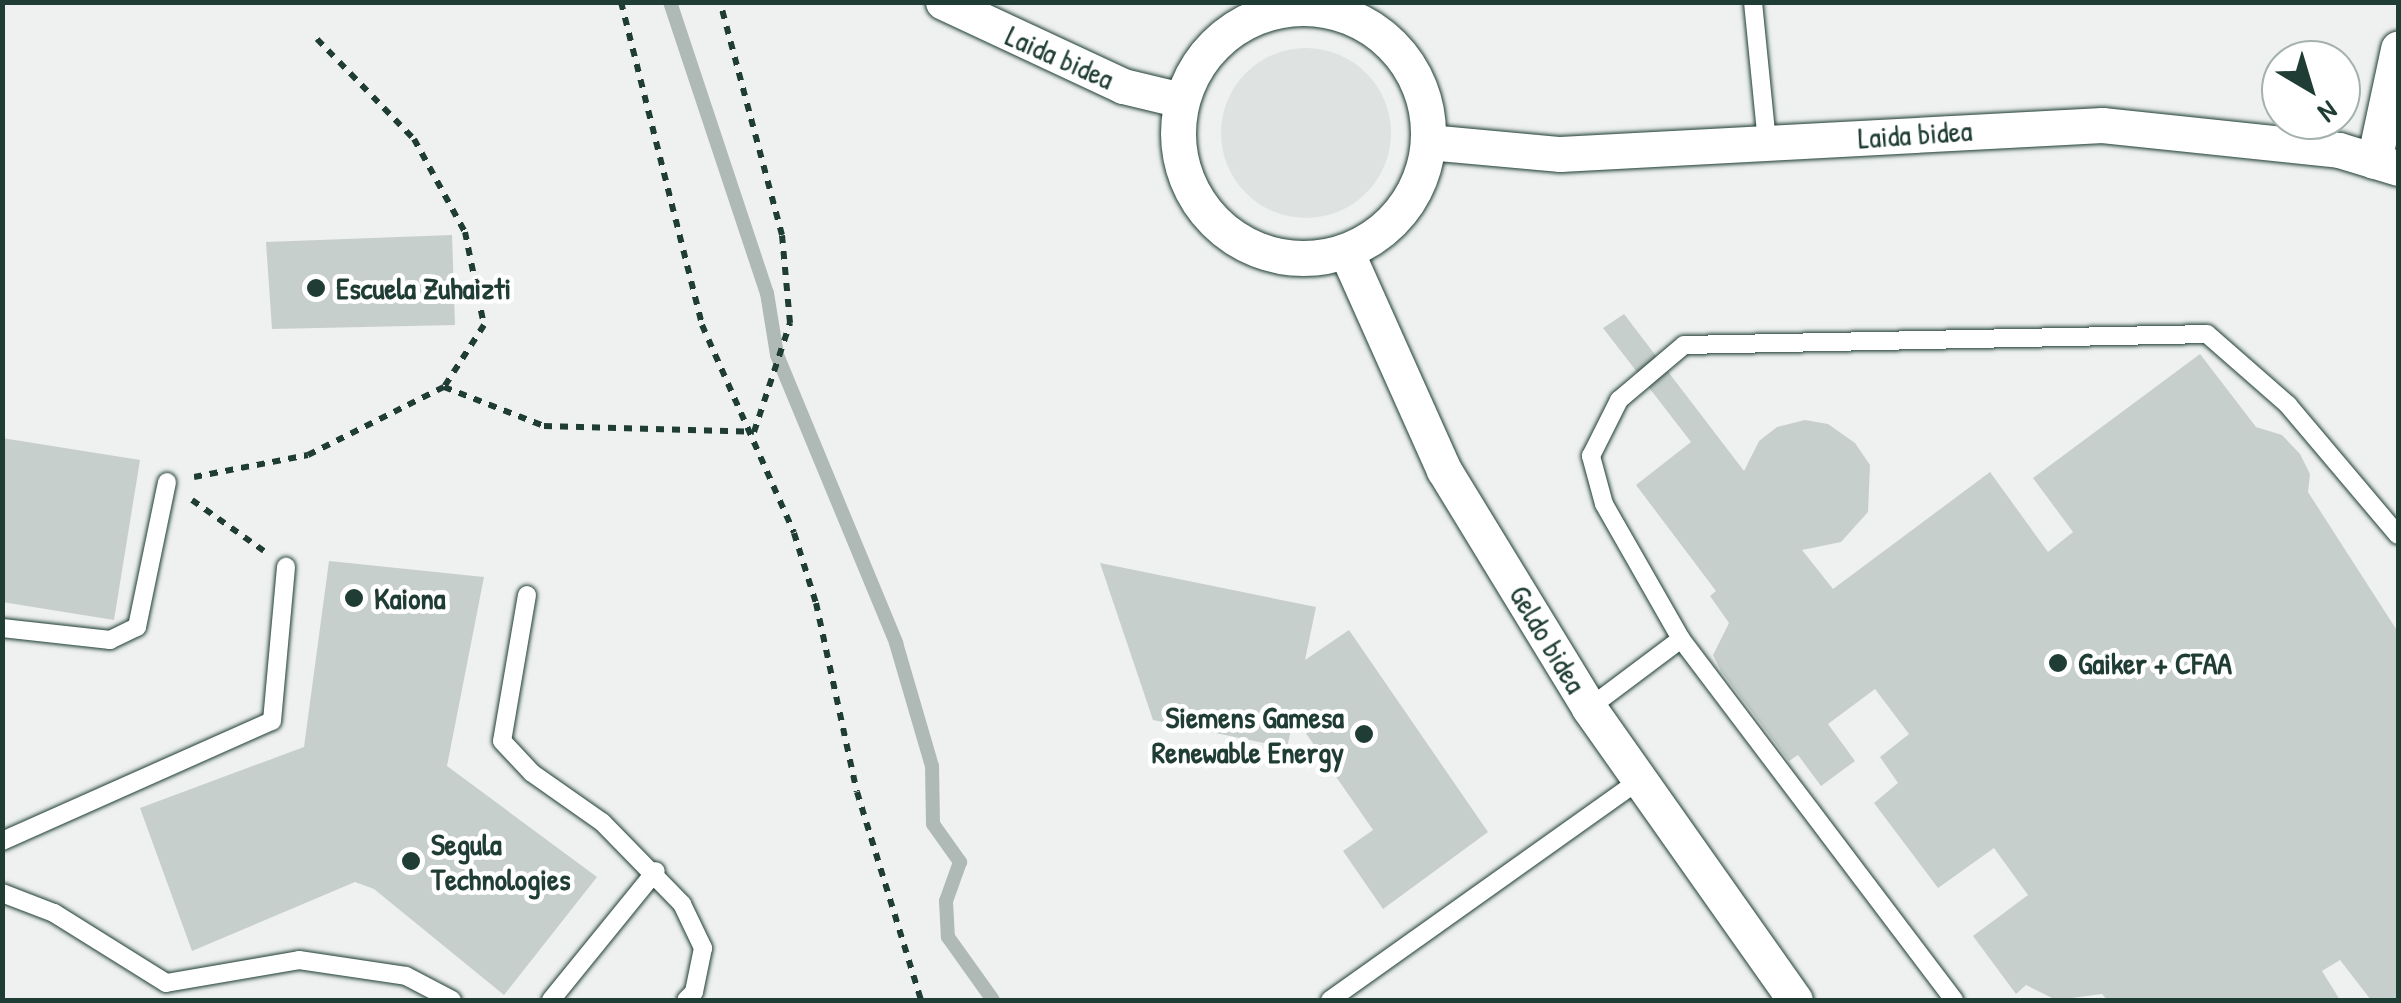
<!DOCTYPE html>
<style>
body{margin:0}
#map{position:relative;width:2401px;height:1003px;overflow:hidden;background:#fff;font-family:"Patrick Hand",sans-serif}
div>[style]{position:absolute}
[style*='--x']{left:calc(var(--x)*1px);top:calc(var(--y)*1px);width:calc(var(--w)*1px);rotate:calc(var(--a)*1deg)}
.built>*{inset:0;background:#eef1f0}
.green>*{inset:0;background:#dee3e2}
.round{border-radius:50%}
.stream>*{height:14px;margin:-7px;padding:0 7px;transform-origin:7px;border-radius:7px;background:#afbab7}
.building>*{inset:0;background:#c7cfcc}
.path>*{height:6px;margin-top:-3px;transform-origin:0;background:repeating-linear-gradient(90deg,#1f3d34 0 8px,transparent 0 16px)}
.roads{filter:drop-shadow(0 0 2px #1f3d34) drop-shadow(0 0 2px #1f3d34)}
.service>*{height:18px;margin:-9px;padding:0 9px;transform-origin:9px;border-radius:9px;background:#fff}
.minor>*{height:35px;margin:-17.5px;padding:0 17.5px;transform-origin:17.5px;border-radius:17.5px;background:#fff}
.minor>.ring{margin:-17.5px;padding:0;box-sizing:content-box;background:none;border:35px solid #fff;border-radius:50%}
.dots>*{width:28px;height:28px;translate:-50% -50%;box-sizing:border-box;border:5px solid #fff;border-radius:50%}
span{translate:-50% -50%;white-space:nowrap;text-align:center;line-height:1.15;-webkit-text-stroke:9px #fff;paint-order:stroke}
.street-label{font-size:30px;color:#1f3d34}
.poi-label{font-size:30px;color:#1f3d34;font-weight:700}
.left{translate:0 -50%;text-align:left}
.right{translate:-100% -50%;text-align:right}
.frame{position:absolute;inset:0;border:5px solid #1f3d34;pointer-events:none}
.north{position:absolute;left:2261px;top:40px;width:100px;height:100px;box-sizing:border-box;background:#fff;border:2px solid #a5b1ae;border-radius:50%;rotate:142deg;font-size:28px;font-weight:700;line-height:40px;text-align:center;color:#1f3d34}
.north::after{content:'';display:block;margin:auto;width:35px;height:45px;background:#1f3d34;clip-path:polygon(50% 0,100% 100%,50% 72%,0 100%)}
</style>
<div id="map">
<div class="built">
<i style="clip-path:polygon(evenodd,2px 3px,2398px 3px,2398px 1000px,3px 1000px,2px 3px,2281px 60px,2341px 60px,2341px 120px,2281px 120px,2281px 60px)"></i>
</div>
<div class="green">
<i class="round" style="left:1221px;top:48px;width:170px;height:170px"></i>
</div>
<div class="stream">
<i style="--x:670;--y:2;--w:307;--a:71.6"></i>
<i style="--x:767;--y:293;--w:63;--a:80.8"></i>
<i style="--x:777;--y:355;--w:312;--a:67.5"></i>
<i style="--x:896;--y:643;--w:128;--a:73.7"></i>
<i style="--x:932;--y:766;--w:58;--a:89"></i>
<i style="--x:933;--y:824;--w:47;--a:54.6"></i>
<i style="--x:960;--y:862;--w:41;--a:109.7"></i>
<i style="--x:946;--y:901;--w:36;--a:87"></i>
<i style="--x:948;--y:937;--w:77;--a:54.5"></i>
</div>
<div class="building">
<i style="clip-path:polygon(452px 235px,455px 325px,272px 329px,266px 242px)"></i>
<i style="clip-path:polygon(1624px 314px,1744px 471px,1759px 441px,1777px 427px,1805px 420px,1828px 424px,1855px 443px,1870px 465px,1868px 512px,1841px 542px,1802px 550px,1833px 589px,1990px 472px,2048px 552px,2073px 532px,2033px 478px,2200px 354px,2256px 427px,2282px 435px,2300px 454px,2310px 474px,2308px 492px,2398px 632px,2398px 1000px,2371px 1000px,2340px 960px,2322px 971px,2340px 1000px,2107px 1000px,2102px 994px,2056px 1000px,2026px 985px,2016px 994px,1973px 936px,2028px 895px,1994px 848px,1938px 888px,1874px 803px,1898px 783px,1880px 757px,1909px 734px,1875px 689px,1828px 724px,1855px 761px,1821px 786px,1798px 755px,1789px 761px,1721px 671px,1713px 655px,1729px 623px,1710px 596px,1716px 591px,1636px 485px,1691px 442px,1603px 328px)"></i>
<i style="clip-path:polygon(2px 438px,140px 460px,114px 620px,2px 602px)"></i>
<i style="clip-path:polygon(329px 561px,484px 577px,447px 766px,597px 877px,504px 995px,374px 889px,355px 882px,192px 951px,140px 808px,304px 747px)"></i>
<i style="clip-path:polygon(1100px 563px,1316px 607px,1305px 660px,1349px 630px,1488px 832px,1383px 909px,1343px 851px,1373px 830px,1294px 716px,1287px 748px,1153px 720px)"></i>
</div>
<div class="path">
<i style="--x:621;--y:2;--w:333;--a:75.9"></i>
<i style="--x:702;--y:325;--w:227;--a:66.1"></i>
<i style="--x:794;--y:533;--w:73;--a:72.6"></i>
<i style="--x:816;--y:603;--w:193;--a:77.8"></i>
<i style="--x:857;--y:792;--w:218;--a:72.9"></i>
<i style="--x:317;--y:39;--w:139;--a:45.9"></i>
<i style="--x:414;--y:139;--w:106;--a:61.3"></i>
<i style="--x:465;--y:232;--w:95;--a:78.5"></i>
<i style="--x:484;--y:325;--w:74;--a:122.8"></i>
<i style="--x:194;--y:477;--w:116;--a:-10.9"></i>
<i style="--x:308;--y:455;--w:152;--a:-26.6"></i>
<i style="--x:444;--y:387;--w:107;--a:21.3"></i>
<i style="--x:544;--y:426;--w:210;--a:1.6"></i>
<i style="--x:754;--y:432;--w:115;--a:-71.7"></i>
<i style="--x:790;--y:323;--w:88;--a:-95.2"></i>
<i style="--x:782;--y:235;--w:241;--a:-104.9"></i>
<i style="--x:192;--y:500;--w:88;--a:35.3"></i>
</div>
<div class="roads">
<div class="service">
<i style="--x:1753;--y:2;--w:141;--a:84.3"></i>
<i style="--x:527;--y:595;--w:148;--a:99.7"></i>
<i style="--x:502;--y:741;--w:44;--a:46.8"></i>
<i style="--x:532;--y:773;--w:85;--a:35"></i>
<i style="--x:602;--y:822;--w:115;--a:45.7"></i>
<i style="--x:682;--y:904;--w:49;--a:64.5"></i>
<i style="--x:703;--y:948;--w:45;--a:101.6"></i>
<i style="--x:694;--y:992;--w:11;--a:135"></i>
<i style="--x:2;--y:628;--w:109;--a:6.3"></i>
<i style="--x:110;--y:640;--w:30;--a:-26"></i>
<i style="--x:137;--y:627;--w:148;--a:-78.3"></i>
<i style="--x:1681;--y:639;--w:155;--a:-119.7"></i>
<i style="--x:1604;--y:504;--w:50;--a:-105.2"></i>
<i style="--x:1591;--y:456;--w:63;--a:-63.4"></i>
<i style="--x:1619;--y:400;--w:85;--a:-40.2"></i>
<i style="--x:1684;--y:345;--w:523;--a:-1.2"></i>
<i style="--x:2207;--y:334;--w:108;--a:41.2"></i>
<i style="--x:2288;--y:405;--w:170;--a:49.8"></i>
<i style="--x:1589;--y:708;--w:115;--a:-36.9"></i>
<i style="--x:1681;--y:639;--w:453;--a:52.9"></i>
<i style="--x:2;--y:841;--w:295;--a:-24"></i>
<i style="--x:272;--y:721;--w:155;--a:-84.8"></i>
<i style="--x:2;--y:893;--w:56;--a:21"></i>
<i style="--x:54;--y:913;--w:132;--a:32"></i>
<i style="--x:166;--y:983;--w:135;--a:-9.8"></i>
<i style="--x:299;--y:960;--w:108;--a:8.5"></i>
<i style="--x:406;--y:976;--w:52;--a:27.6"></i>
<i style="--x:551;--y:1000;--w:166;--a:-50.9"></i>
<i style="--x:1330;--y:1000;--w:379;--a:-35.4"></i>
</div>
<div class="minor">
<i style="--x:943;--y:2;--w:199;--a:25"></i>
<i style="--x:1123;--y:86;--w:60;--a:13.6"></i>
<i class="ring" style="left:1178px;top:8px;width:215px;height:215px"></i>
<i style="--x:1428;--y:142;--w:133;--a:5.2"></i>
<i style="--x:1560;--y:154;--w:543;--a:-3.06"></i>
<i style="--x:2102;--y:125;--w:238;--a:6"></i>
<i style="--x:2339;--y:150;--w:62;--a:17"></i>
<i style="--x:2374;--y:161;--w:115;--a:-77.9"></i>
<i style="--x:1346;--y:251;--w:240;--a:65.9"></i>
<i style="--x:1444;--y:470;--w:279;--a:58.6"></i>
<i style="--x:1589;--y:708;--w:357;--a:54.8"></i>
</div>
</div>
<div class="dots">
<i style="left:316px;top:288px;background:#1f3d34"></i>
<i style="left:354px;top:598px;background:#1f3d34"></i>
<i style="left:2058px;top:663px;background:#1f3d34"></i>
<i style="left:1364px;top:734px;background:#1f3d34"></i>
<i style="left:411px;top:861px;background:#1f3d34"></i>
</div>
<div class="street-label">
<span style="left:1060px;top:57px;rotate:24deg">Laida bidea</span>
<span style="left:1915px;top:134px;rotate:-4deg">Laida bidea</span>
<span style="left:1548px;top:639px;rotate:59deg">Geldo bidea</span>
</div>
<div class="poi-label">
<span class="left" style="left:336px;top:288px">Escuela Zuhaizti</span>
<span class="left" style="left:374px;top:598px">Kaiona</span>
<span class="left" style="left:2078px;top:663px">Gaiker + CFAA</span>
<span class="right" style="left:1344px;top:734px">Siemens Gamesa<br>Renewable Energy</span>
<span class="left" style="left:431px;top:861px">Segula<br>Technologies</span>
</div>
<div class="frame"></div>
<div class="north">N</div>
</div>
